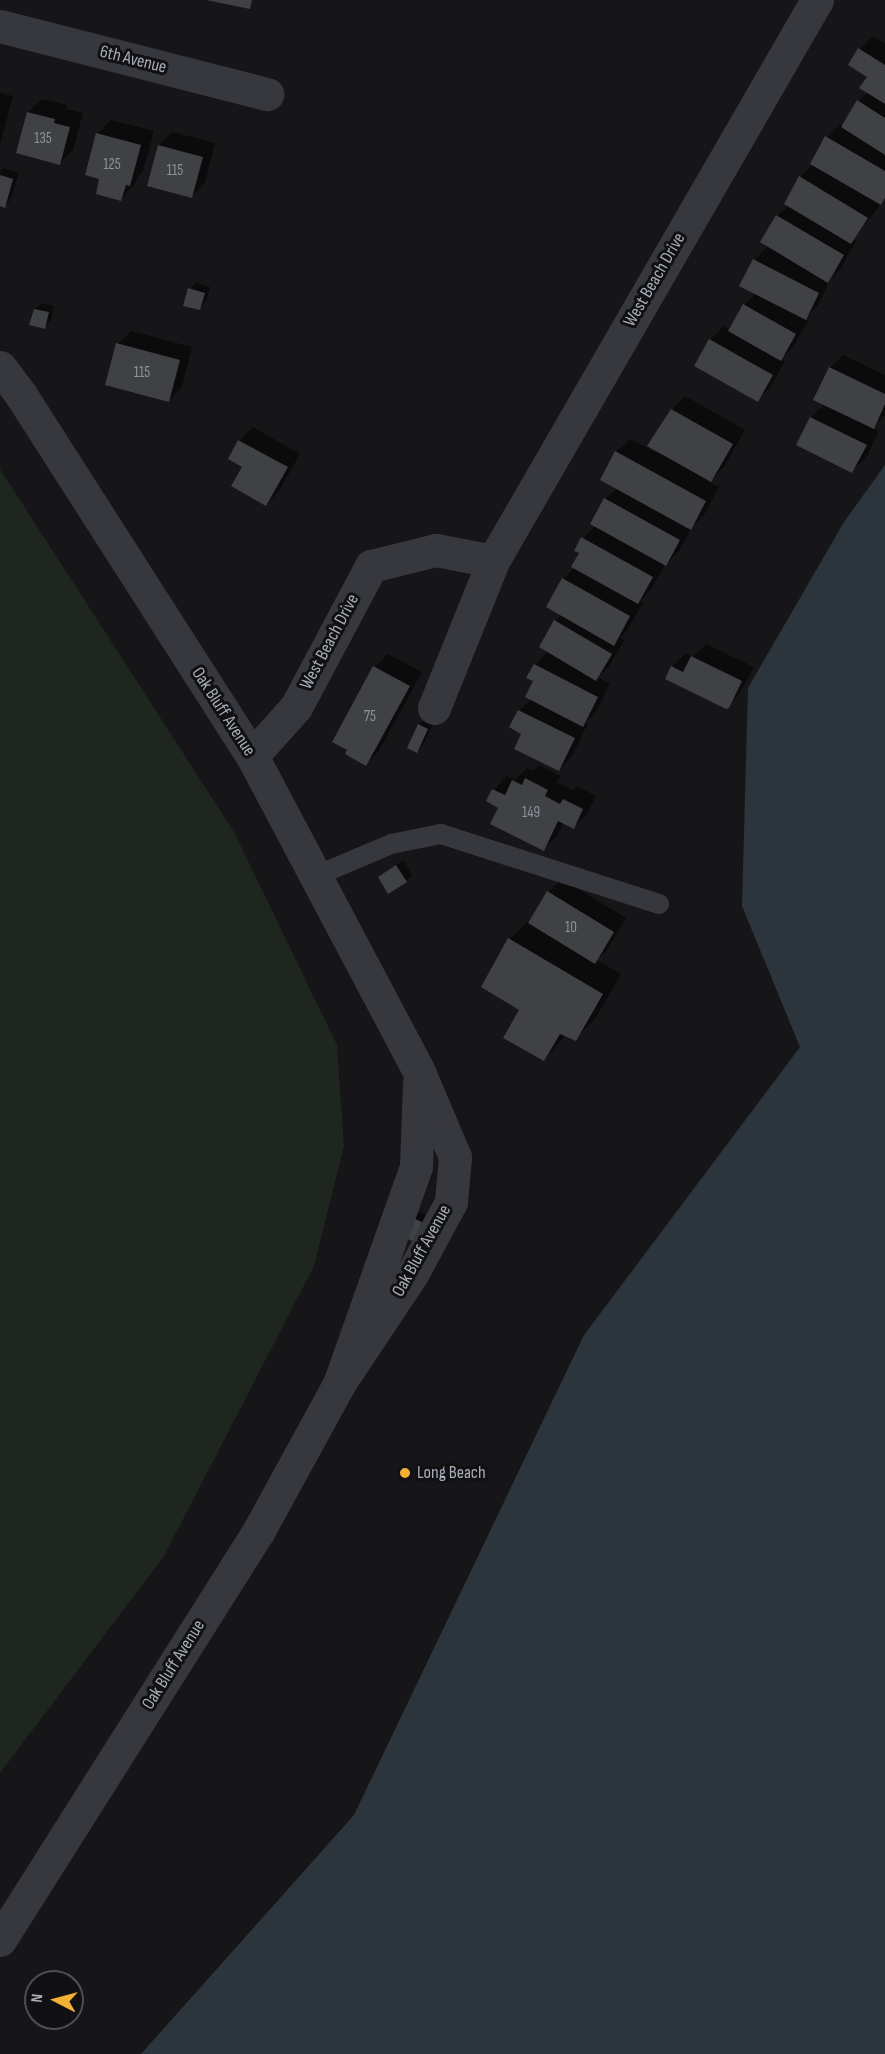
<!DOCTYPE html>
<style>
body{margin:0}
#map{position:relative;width:885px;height:2054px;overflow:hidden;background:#161618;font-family:"Sofia Sans Condensed",sans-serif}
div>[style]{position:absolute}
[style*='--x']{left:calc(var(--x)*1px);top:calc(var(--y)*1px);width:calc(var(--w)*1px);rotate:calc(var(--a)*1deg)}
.green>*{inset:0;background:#1e261f}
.water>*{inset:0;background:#2c353c}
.shadow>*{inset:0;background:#0007}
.building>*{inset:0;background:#404145}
.lane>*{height:20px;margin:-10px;padding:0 10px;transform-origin:10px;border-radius:10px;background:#37383d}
.street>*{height:33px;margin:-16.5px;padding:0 16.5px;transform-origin:16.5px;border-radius:16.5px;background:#37383d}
.dots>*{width:16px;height:16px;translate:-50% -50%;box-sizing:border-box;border:3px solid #111113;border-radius:50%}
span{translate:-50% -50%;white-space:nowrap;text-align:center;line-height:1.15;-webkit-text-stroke:6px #111113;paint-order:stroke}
.number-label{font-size:15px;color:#8e929b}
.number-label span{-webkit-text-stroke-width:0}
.street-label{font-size:18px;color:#a8adb8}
.poi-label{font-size:18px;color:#a8adb8}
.left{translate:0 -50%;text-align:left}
.north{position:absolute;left:24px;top:1970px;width:60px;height:60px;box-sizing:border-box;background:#111113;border:2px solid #4d4f55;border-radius:50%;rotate:276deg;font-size:16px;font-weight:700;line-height:24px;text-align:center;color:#a8adb8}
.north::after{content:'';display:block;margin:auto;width:21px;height:27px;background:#f2b134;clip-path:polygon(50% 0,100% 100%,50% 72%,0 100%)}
</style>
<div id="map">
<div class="green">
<i style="clip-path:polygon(0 469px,234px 832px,337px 1045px,344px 1146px,314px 1266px,164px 1556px,0 1773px)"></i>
</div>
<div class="water">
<i style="clip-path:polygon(885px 465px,885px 2054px,141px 2054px,354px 1815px,584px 1335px,800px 1047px,742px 906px,748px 688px,844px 522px)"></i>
</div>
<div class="shadow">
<i style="clip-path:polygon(873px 36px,885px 44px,885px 199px,853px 239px,856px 241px,841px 268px,831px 278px,819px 304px,805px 319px,808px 321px,794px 346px,781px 359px,785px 361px,771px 386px,758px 400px,696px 365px,710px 340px,724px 326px,730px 330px,744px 305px,756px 293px,754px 260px,768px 246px,762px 242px,777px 216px,789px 205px,800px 177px,813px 164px,827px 137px,840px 124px,843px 126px,858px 101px,868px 92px,869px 76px,860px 49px)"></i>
<i style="clip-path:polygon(0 93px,13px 96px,0 144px)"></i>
<i style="clip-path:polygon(42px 99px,67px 105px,66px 109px,83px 113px,73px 150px,60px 163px,28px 112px)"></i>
<i style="clip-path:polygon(111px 120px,154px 131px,143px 171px,137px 178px,134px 185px,121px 199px,101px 178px,87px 174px,98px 133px)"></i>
<i style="clip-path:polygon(173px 132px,215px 143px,205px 183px,192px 196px,159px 145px)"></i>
<i style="clip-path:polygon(3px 168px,19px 173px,11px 199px,5px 206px,0 205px,0 171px)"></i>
<i style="clip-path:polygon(196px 283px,210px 287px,206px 302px,199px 309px,190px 289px)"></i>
<i style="clip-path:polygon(42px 303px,54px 306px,51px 321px,44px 327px,35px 309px)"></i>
<i style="clip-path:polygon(131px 331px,192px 347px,182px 387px,169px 400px,118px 344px)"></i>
<i style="clip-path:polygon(843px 355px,885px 375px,885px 415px,872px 428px,879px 431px,866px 458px,852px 471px,811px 417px,825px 404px,830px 368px)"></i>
<i style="clip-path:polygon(685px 396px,745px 430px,724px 467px,709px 482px,719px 487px,704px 515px,692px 527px,679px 551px,665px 565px,651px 589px,640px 601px,643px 603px,627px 630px,620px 638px,624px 640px,610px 665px,598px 677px,610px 684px,596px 712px,585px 723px,587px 725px,572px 756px,559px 770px,523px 733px,519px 711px,532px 699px,535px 665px,548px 651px,555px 621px,562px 615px,563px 579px,575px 567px,581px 553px,576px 550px,583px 538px,595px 526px,605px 499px,617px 488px,616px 452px,630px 439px,657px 453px,672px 410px)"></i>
<i style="clip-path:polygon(253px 427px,300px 454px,279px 491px,266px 505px,244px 466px,230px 459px,239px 441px)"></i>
<i style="clip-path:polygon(706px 644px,754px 667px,739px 694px,726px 707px,672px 667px,686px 653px,693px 657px)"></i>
<i style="clip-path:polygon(388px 654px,422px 672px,379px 751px,366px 764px,375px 667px)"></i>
<i style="clip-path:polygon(426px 718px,434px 722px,423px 745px,416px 751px,419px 725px)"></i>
<i style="clip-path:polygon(539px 765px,561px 776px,557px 782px,573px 790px,577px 786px,596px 796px,587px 814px,574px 827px,564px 822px,557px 836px,543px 849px,500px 807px,494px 790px,507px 776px,515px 780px,527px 768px,534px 771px)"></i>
<i style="clip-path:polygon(403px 860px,412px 875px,406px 881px,380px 877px)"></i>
<i style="clip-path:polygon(562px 879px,626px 918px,608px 949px,597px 960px,621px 974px,595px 1019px,575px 1039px,566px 1035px,544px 1060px,522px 1009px,510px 939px,529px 920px,531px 921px,548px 892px)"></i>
<i style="clip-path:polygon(418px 1212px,428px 1216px,420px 1233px,412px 1218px)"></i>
</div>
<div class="building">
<i style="clip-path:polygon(206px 0,252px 0,250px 9px)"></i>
<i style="clip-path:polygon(858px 48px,885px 65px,885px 104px,859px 88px,867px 77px,848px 65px)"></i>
<i style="clip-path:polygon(857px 100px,885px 118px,885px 155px,841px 127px)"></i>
<i style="clip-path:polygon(27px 112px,55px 119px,54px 123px,70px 127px,60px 165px,16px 153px)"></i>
<i style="clip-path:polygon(96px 133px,141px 145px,130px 186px,126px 185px,121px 201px,96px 194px,99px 179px,85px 175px)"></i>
<i style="clip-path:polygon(825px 136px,885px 171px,885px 198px,881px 205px,810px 164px)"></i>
<i style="clip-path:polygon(158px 145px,203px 157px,192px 198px,147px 186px)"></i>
<i style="clip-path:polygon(0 175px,13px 179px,5px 208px,0 206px)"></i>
<i style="clip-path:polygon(799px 176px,868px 218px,851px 244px,784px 204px)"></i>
<i style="clip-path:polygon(776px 215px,844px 255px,828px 283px,760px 242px)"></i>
<i style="clip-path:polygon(753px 259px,819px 293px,806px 320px,739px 286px)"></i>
<i style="clip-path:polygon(188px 288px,205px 293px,200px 310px,183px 306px)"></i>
<i style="clip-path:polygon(743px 304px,796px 334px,781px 361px,728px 331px)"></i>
<i style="clip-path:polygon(34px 309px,49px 312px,45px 329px,29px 325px)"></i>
<i style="clip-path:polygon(709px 339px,773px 375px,758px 402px,694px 366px)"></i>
<i style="clip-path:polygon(116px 343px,180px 360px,169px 402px,105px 385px)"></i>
<i style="clip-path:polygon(829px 367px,885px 394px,885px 404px,874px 429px,813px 400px)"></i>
<i style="clip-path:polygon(671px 409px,733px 444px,711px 482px,647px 446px)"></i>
<i style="clip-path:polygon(810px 417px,867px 445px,852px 473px,796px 445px)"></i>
<i style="clip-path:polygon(238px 440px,288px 467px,266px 506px,231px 486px,242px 467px,228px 459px)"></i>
<i style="clip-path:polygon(615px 451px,706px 501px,691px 530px,600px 480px)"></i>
<i style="clip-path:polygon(604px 498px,680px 540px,666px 566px,590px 524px)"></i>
<i style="clip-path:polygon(581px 537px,653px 577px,638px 604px,571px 567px,579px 553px,574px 551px)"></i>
<i style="clip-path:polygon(562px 578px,630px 616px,614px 646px,546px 607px)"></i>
<i style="clip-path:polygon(554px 620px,612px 654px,596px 681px,539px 647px)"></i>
<i style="clip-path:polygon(691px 656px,742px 681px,729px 708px,726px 709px,665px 679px,671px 666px,683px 672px)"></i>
<i style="clip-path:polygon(534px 664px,598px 697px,583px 727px,525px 697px,533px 681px,526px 678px)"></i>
<i style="clip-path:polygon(373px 666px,410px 686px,366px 766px,345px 754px,347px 750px,332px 742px)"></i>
<i style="clip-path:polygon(518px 710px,575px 738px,559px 771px,514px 749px,521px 734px,509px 727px)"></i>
<i style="clip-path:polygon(418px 724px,428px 729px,417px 753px,407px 748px)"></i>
<i style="clip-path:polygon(525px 778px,548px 790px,545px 796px,560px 804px,563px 799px,583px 809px,574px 829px,558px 821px,544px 851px,490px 824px,498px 808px,486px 801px,492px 789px,505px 795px,512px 780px,522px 785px)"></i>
<i style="clip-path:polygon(396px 865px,407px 882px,388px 894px,378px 877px)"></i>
<i style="clip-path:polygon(547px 891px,614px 932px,595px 964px,528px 923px)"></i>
<i style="clip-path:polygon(508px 938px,603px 994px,576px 1041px,560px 1034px,544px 1061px,503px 1038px,519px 1010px,481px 987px)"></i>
<i style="clip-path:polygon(411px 1217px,422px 1222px,414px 1242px,402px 1236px)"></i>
</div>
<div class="lane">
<i style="--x:316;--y:876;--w:82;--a:-23.1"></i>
<i style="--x:391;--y:844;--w:51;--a:-11.3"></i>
<i style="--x:441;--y:834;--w:229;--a:17.8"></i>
</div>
<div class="street">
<i style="--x:0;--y:26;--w:276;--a:14.3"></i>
<i style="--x:0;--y:367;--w:35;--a:53"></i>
<i style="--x:21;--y:395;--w:429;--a:57.4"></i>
<i style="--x:252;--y:756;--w:357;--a:62.1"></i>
<i style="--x:419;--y:1072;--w:92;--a:67"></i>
<i style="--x:455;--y:1157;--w:45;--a:95.1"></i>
<i style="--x:451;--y:1202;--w:82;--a:118.4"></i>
<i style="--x:412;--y:1274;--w:132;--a:123.6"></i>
<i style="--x:434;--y:708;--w:158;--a:-68.1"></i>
<i style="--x:493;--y:561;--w:648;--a:-59.99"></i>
<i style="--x:252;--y:756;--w:66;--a:-48.1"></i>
<i style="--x:296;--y:707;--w:160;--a:-62"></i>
<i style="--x:371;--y:566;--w:67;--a:-13.8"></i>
<i style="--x:436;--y:550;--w:58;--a:10.9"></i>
<i style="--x:0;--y:1940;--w:483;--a:-57.7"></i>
<i style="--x:258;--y:1532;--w:169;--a:-61.3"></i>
<i style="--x:339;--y:1384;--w:231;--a:-70.5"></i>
<i style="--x:416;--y:1166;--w:83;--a:-87.9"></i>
</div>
<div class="dots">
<i style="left:405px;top:1473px;background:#f2b134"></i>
</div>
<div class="number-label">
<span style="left:43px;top:139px">135</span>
<span style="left:112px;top:165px">125</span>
<span style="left:175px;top:171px">115</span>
<span style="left:142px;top:373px">115</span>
<span style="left:370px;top:717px">75</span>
<span style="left:531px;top:813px">149</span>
<span style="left:571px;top:928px">10</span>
</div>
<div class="street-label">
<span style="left:133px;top:60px;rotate:14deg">6th Avenue</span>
<span style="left:655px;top:280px;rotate:-60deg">West Beach Drive</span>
<span style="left:330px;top:642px;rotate:-62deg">West Beach Drive</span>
<span style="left:223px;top:712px;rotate:57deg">Oak Bluff Avenue</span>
<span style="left:422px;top:1251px;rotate:-61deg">Oak Bluff Avenue</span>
<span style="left:174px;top:1665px;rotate:-58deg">Oak Bluff Avenue</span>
</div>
<div class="poi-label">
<span class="left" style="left:417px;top:1473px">Long Beach</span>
</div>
<div class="north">N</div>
</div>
